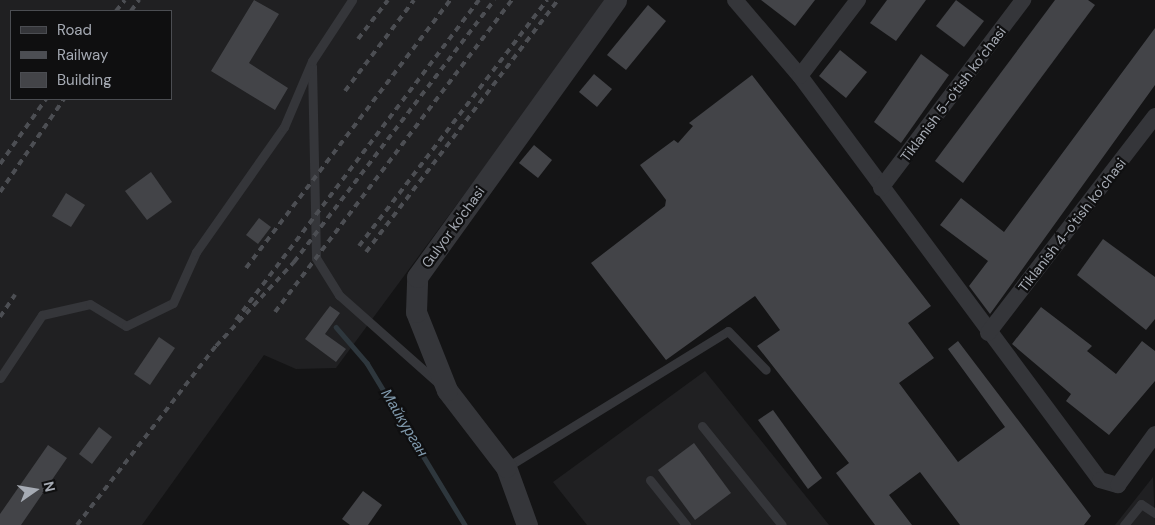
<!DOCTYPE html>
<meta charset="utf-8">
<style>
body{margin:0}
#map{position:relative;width:1155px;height:525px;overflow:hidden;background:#141415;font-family:"DM Sans",sans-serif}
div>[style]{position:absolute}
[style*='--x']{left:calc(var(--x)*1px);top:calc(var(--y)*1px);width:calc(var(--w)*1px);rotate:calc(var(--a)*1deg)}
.built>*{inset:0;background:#202022}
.stream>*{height:4.5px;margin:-2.25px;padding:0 2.25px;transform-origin:2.25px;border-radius:2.25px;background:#2e373d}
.building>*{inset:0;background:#434448}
.service>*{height:9px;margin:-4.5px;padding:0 4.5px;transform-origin:4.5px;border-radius:4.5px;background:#35363a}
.minor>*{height:16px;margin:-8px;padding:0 8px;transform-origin:8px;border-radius:8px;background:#35363a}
.tertiary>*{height:21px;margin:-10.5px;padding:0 10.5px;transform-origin:10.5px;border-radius:10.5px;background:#35363a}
.rail>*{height:4px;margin-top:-2px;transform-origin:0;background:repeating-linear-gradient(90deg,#4c4e53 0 6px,transparent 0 11px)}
span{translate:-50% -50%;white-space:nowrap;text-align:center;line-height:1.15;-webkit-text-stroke:4.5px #0f0f10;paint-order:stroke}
.street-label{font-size:14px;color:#a6abb4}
.water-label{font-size:15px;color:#809aad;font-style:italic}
.legend{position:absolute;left:10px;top:10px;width:162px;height:90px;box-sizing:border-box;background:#0f0f10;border:1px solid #4b4d52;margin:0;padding:6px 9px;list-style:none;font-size:15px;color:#a6abb4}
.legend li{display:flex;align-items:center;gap:10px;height:25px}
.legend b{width:25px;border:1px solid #4b4d52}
.north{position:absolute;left:10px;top:465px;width:50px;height:50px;-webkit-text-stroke:4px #0f0f10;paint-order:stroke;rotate:77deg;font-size:14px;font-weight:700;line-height:20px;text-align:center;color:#a6abb4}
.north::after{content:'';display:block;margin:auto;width:18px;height:22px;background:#a6abb4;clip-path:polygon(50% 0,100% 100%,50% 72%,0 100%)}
</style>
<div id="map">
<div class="built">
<i style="clip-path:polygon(evenodd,0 0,608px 0,336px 368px,296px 369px,264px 355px,142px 525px,0 525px,0 0,11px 11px,171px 11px,171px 99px,11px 99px,11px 11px)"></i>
<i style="clip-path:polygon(705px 371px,829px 525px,587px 525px,553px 482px)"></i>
<i style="clip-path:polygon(1153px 477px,1155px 525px,1115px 525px)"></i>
</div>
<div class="stream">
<i style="--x:336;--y:327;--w:48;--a:49.3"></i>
<i style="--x:367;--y:363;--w:189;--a:58.8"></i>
</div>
<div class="building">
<i style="clip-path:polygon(254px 0,279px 14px,249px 63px,288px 88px,275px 110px,211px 71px)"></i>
<i style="clip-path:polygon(761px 0,815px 0,795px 26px)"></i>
<i style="clip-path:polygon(887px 0,926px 0,896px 41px,870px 23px)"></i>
<i style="clip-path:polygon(956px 0,984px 21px,964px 47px,936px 26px)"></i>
<i style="clip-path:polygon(1055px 0,1088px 0,1095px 5px,963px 183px,935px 161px)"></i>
<i style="clip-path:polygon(648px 5px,666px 21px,626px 70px,607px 55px)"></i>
<i style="clip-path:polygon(1155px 28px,1155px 85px,990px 314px,969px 286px,988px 261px,940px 225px,961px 198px,1004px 232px)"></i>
<i style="clip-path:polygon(840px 50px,867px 72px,846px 98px,819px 76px)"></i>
<i style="clip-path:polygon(921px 54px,949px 75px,901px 143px,874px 122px)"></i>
<i style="clip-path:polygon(594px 74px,612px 89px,597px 107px,579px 92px)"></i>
<i style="clip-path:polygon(752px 75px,931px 306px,908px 323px,934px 358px,899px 383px,958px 462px,1005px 427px,948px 349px,958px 341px,1091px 516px,1084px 525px,960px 525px,920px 472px,889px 495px,912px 525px,875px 525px,836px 473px,849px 463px,757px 346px,780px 330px,755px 296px,666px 360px,591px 263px,665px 206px,666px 200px,640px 165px,674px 140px,678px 143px,693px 126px,689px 123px)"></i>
<i style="clip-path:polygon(534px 145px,552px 160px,538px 178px,519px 163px)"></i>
<i style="clip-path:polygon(151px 172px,172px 202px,147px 220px,125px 191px)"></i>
<i style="clip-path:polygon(66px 193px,85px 205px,71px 227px,52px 216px)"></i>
<i style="clip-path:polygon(259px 218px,271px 227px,258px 244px,246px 235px)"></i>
<i style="clip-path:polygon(1103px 239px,1155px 277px,1155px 319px,1146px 330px,1077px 275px)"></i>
<i style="clip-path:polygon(330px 306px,340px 313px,325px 334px,346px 349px,336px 362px,305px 339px)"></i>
<i style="clip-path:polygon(1041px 307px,1092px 346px,1087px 351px,1116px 374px,1142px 341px,1155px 351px,1155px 381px,1109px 435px,1066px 401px,1071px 394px,1012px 344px)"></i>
<i style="clip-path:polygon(159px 337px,175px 348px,150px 385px,134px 374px)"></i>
<i style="clip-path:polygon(773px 410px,822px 478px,808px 489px,758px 420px)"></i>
<i style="clip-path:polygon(99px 427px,112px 437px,92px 464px,79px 454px)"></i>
<i style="clip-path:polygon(694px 443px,731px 493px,695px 520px,658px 470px)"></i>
<i style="clip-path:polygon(48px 445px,67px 458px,21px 525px,0 525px,0 514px)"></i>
<i style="clip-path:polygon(363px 491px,382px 505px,368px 525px,350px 525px,342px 519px)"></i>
</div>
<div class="service">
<i style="--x:312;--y:66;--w:192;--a:88.8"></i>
<i style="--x:316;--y:258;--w:44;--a:58.1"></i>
<i style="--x:339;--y:295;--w:131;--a:41.6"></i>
<i style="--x:0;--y:378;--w:76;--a:-56.3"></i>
<i style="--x:42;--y:315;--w:49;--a:-12.9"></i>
<i style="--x:90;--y:304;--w:42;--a:31.4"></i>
<i style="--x:126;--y:326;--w:52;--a:-26.1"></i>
<i style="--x:173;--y:303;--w:56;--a:-65.7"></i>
<i style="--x:196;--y:252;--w:153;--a:-54.9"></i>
<i style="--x:284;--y:127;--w:72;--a:-67"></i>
<i style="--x:312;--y:61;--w:73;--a:-56.7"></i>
<i style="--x:702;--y:426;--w:127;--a:51.1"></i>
<i style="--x:507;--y:467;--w:259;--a:-31.6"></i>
<i style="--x:728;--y:331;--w:54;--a:45.7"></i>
<i style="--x:650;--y:480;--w:58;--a:51.3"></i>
<i style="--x:1124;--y:525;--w:27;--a:-51"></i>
<i style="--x:1141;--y:504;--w:17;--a:33"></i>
</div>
<div class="minor">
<i style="--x:735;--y:0;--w:100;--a:49.5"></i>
<i style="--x:800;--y:76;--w:503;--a:53.4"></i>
<i style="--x:1100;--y:480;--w:19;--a:16"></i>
<i style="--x:1118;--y:485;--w:63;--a:-54"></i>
<i style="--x:800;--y:76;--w:96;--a:-52.7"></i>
<i style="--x:881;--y:188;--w:236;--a:-52.9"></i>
<i style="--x:988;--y:333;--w:274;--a:-52.4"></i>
</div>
<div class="tertiary">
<i style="--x:527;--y:525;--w:62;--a:-109.9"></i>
<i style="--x:506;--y:467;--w:97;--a:-127.5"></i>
<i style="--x:447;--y:390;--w:84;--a:-111.7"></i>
<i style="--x:416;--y:312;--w:35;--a:-88"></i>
<i style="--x:417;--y:277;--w:341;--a:-54.3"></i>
</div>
<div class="rail">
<i style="--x:116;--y:11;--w:14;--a:-51"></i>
<i style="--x:131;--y:11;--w:14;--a:-54"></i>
<i style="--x:358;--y:39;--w:49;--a:-52.4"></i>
<i style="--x:345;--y:91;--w:114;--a:-52.8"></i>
<i style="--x:0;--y:164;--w:80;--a:-54.7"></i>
<i style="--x:0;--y:192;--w:113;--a:-55.5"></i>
<i style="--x:359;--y:246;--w:310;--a:-52.6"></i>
<i style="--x:366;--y:252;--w:317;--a:-52.7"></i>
<i style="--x:246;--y:268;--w:337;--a:-52.7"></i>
<i style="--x:275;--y:312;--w:392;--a:-52.8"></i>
<i style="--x:0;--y:317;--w:27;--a:-56"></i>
<i style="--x:236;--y:320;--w:402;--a:-52.8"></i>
<i style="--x:77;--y:525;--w:227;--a:-52.2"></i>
<i style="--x:216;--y:346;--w:115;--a:-47.1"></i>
<i style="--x:294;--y:262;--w:330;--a:-52.6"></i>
</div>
<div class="street-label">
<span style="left:953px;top:94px;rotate:-53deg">Tiklanish 5-o'tish ko‘chasi</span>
<span style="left:1072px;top:225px;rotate:-52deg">Tiklanish 4-o'tish ko‘chasi</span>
<span style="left:453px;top:227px;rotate:-54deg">Gulyor ko'chasi</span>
</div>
<div class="water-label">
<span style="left:404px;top:423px;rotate:59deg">Майкурган</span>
</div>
<ul class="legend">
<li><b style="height:6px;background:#35363a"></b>Road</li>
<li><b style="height:6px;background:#4c4e53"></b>Railway</li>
<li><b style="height:14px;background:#434448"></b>Building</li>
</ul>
<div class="north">N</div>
</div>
